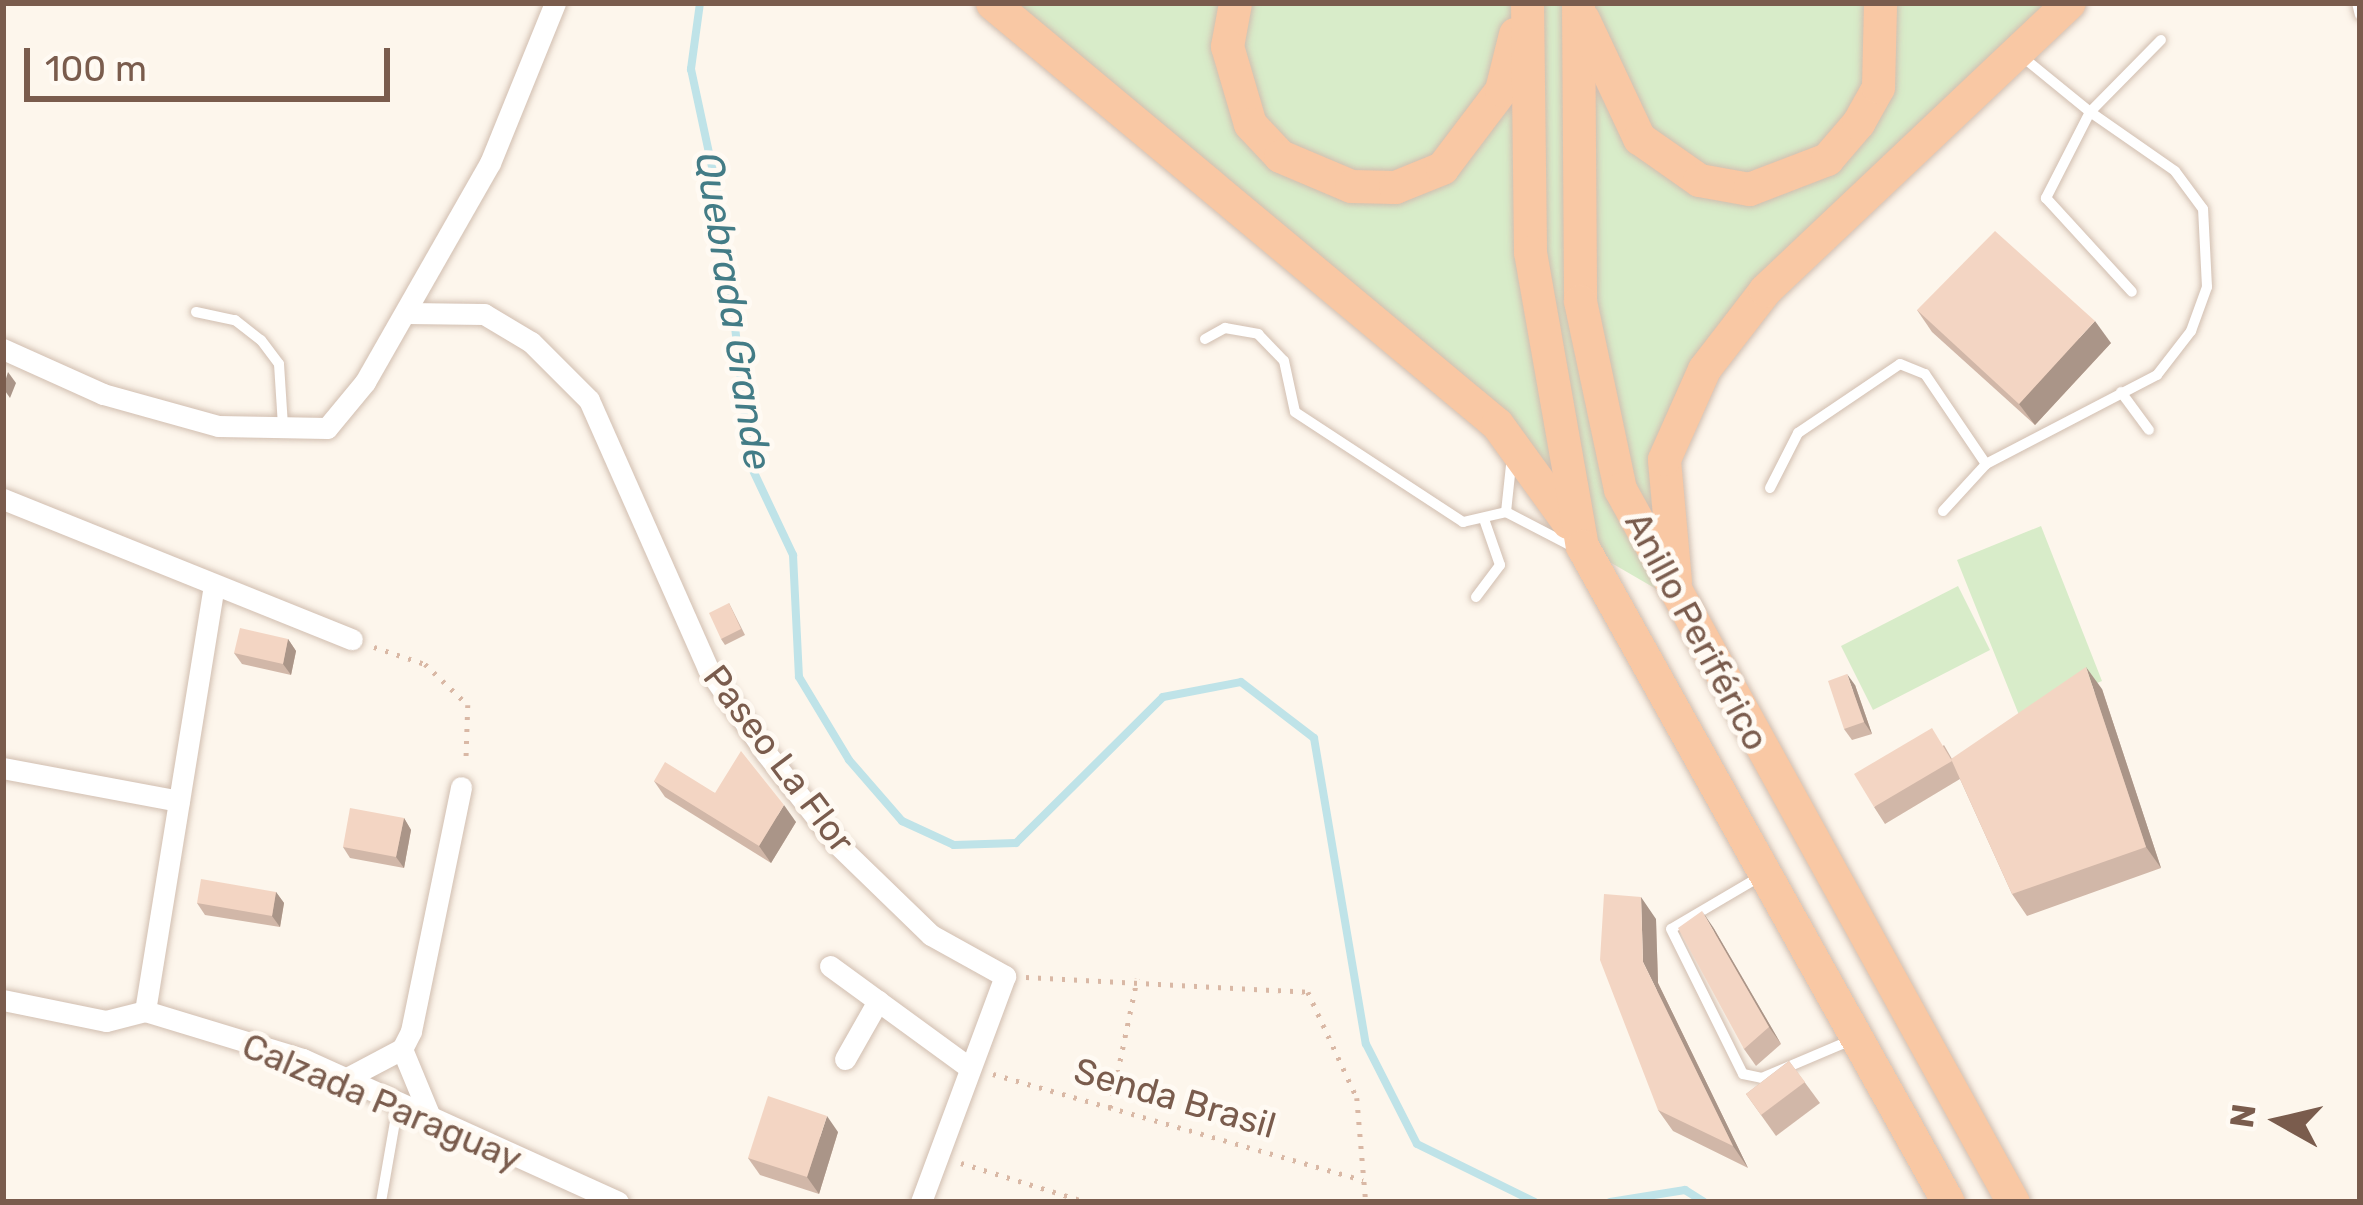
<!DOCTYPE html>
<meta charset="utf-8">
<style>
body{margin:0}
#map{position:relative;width:2363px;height:1205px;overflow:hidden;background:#fdf6ec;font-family:Rubik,sans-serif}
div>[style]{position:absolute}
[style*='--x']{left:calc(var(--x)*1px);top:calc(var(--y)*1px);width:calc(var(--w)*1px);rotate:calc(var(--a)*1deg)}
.green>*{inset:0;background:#d8ecc9}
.stream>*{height:8px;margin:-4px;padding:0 4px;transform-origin:4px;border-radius:4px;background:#bfe3e8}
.path>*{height:4.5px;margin-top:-2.25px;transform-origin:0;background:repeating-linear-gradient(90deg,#d9b8a5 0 3px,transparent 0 12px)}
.roads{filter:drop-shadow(0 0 3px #d1beb0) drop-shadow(0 0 3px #d1beb0)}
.service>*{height:10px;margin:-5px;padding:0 5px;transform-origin:5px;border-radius:5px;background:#fff}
.minor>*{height:21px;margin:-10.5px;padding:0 10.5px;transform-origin:10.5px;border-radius:10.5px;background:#fff}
.trunk>*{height:33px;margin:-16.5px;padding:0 16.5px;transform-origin:16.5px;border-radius:16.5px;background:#f9c8a4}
.wall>*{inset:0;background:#d1b7a8}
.shaded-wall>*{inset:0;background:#aa9588}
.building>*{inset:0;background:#f3d5c3}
span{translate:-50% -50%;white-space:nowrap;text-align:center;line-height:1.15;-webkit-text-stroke:10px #fffaf3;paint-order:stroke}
.street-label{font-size:36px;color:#7a5c4d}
.water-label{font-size:39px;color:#437c86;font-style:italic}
.frame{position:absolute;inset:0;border:6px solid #7a5c4d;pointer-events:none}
.north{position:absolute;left:2219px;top:1061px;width:120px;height:120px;-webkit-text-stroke:9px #fffaf3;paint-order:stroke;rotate:278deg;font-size:33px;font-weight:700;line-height:48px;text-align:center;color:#7a5c4d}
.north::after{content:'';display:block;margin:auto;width:42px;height:54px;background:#7a5c4d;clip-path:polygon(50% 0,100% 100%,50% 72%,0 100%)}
.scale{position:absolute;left:24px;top:48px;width:366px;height:54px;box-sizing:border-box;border:6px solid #7a5c4d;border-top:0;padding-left:15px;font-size:36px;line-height:42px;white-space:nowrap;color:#7a5c4d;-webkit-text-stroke:9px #fffaf3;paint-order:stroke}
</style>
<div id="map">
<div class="green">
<i style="clip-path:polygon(991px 3px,2069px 3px,1766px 290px,1664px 459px,1677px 601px,1582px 546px,1541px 476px)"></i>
<i style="clip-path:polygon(2041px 526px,2102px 681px,2019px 715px,1957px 560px)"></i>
<i style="clip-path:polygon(1958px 586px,1990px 650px,1873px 710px,1841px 646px)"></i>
</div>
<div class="stream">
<i style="--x:700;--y:3;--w:67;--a:97.8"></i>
<i style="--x:691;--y:69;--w:152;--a:77.9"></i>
<i style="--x:723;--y:218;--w:247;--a:83.7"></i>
<i style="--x:750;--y:464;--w:101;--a:64.7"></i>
<i style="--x:793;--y:555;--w:122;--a:87.2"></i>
<i style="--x:799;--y:677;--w:97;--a:58.9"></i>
<i style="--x:849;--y:760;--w:81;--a:49"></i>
<i style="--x:902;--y:821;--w:57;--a:24.8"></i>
<i style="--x:954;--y:845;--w:62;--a:-1.8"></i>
<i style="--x:1016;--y:843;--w:207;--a:-44.8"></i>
<i style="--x:1163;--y:697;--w:79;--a:-10.9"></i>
<i style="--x:1241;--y:682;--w:92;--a:37.5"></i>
<i style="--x:1314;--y:738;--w:310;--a:80.4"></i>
<i style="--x:1366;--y:1044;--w:112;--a:63"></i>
<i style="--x:1417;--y:1144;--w:131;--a:26.2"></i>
<i style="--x:1610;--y:1202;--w:76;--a:-9.1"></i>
<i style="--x:1685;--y:1190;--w:22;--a:32"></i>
</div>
<div class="path">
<i style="--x:374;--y:647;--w:54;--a:18.4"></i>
<i style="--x:425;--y:664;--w:59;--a:43.6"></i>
<i style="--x:468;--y:705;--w:59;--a:91.9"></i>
<i style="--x:1026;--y:977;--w:282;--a:3"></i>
<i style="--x:1308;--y:992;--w:117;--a:65.2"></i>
<i style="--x:1357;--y:1098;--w:104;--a:85.1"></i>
<i style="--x:993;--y:1074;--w:385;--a:16"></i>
<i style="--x:1110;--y:1108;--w:132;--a:-78.2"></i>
<i style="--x:961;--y:1163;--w:132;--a:17.2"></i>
</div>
<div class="roads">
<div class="service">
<i style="--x:2357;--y:3;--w:12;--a:76"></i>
<i style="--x:2019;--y:54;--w:92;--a:39.2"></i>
<i style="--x:2090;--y:112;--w:97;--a:117.1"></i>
<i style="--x:2046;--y:198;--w:127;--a:47.5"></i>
<i style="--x:196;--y:312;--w:40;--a:12"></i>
<i style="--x:235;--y:320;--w:33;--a:38"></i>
<i style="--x:261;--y:340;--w:30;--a:53"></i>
<i style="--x:279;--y:364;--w:62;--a:86.3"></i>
<i style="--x:1205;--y:339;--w:23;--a:-29"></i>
<i style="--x:1225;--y:328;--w:34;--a:10"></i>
<i style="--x:1258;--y:334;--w:37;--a:46"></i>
<i style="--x:1284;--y:361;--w:52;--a:77.8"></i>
<i style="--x:1295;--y:412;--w:201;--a:33.2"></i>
<i style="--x:1463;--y:522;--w:44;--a:-13.1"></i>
<i style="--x:1506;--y:512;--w:80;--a:27.5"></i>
<i style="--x:2121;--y:392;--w:47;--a:53.6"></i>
<i style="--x:1770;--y:488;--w:62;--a:-63"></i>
<i style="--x:1798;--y:433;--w:123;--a:-34.1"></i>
<i style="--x:1900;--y:364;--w:27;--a:22"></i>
<i style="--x:1925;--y:374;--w:109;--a:55.9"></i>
<i style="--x:1943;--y:511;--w:64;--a:-47.5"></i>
<i style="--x:1986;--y:464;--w:193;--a:-27.5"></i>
<i style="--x:2157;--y:375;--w:56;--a:-52.3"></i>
<i style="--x:2191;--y:331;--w:47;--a:-70"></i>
<i style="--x:2207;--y:287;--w:78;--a:-92.9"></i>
<i style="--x:2203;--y:209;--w:47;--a:-126.4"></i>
<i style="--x:2175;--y:171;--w:103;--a:-145.2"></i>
<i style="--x:2090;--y:112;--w:101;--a:-45.4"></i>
<i style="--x:1506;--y:512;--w:56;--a:-83.9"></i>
<i style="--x:1476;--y:597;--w:40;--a:-53"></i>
<i style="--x:1500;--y:565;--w:46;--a:-109.2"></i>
<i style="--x:1761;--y:876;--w:104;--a:149.5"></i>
<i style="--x:1671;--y:929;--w:162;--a:63.6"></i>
<i style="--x:1743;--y:1074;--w:19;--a:12"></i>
<i style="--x:1762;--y:1078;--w:95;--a:-23"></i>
<i style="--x:381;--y:1202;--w:93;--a:-80.1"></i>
</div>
<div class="minor">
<i style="--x:407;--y:313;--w:77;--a:0.7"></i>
<i style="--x:484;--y:314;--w:55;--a:30.8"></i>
<i style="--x:531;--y:342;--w:82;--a:45"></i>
<i style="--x:589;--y:400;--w:294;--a:66.1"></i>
<i style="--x:708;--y:669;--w:102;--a:55.4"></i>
<i style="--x:766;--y:753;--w:115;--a:52"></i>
<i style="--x:837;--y:844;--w:131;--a:44.1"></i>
<i style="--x:931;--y:935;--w:85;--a:29"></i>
<i style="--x:1005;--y:976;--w:241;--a:110.4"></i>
<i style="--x:3;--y:349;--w:110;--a:24.2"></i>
<i style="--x:103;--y:394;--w:119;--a:15.5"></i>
<i style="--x:218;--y:426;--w:109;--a:1.1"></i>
<i style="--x:327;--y:428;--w:60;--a:-50.4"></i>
<i style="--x:365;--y:382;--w:252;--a:-60.3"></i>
<i style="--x:490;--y:163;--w:173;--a:-67.9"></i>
<i style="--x:3;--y:499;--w:376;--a:21.9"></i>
<i style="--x:3;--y:768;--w:179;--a:10.6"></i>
<i style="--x:830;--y:966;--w:173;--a:36.1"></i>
<i style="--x:3;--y:1000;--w:105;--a:11.5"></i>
<i style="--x:106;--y:1021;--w:40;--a:-14.4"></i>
<i style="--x:145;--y:1011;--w:165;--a:16.9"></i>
<i style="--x:303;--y:1059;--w:346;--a:24.4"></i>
<i style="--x:145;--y:1011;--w:425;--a:-80.8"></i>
<i style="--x:402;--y:1049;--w:81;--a:67.5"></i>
<i style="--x:845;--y:1059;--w:67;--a:-60.4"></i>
<i style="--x:345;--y:1079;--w:64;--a:-27.8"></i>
<i style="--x:402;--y:1049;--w:20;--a:-63"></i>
<i style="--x:411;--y:1031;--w:249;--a:-78.4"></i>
</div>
<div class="trunk">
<i style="--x:992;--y:3;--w:657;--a:39.82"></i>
<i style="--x:1497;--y:424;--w:121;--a:54.1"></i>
<i style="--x:1235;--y:3;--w:44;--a:100.5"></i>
<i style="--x:1227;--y:46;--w:81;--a:73.6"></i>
<i style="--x:1250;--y:124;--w:44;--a:46.8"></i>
<i style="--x:1280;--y:156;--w:77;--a:22.9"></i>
<i style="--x:1351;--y:186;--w:44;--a:1.3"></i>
<i style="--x:1395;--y:187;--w:51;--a:-22"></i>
<i style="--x:1442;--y:168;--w:98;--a:-52.9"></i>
<i style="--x:1501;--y:90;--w:58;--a:-76"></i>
<i style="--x:1527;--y:3;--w:249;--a:89.3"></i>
<i style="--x:1530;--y:252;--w:299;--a:80"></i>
<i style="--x:1582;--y:546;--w:751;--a:60.84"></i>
<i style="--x:1578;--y:3;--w:298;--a:89.6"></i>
<i style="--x:1580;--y:301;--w:192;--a:78"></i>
<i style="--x:1620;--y:489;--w:814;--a:61.14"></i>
<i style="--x:1583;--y:19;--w:132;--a:64.8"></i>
<i style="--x:1639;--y:138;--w:73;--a:35"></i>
<i style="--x:1699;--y:180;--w:51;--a:10.2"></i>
<i style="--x:1749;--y:189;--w:84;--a:-21"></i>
<i style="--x:1827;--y:159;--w:48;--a:-49.3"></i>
<i style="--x:1858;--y:123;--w:41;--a:-60.9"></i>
<i style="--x:1878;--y:87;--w:84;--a:-88.6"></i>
<i style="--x:1675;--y:581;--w:122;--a:-95.2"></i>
<i style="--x:1664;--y:459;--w:98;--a:-66"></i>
<i style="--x:1704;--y:369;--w:100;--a:-52.3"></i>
<i style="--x:1765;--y:290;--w:418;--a:-43.4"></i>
</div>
</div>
<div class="wall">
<i style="clip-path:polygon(1917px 310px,2111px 343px,2035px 425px,1932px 332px)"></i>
<i style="clip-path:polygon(729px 603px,745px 635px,725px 645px,721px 639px)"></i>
<i style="clip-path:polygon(288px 639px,296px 651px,291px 675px,242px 664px,234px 653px)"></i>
<i style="clip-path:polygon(1855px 685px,1872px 734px,1852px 740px,1844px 729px)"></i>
<i style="clip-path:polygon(2102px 689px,2161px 868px,2027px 916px,2012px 894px,1960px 779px,1885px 824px,1874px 807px,1944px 745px,1952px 759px)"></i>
<i style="clip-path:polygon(654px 781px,715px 793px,796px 822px,771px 863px,665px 797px)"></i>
<i style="clip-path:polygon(404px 818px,411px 830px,404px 868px,350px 858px,343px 847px)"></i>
<i style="clip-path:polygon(276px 892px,284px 903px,280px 927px,205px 915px,197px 903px)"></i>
<i style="clip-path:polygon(1656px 919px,1658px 983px,1748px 1168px,1673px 1131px,1658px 1110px)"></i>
<i style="clip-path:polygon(1713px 927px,1781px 1044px,1756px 1066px,1744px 1049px)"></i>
<i style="clip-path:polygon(1789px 1061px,1820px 1103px,1776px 1136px,1746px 1094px)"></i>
<i style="clip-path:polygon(838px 1132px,819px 1194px,760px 1175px,748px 1158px)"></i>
</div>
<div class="shaded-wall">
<i style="clip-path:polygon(2095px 321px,2111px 343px,2035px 425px,2019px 404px)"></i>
<i style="clip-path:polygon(8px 372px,16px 383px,10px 398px,3px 388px)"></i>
<i style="clip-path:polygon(288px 639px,296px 651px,291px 675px,283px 664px)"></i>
<i style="clip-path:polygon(2086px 667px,2102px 689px,2161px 868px,2146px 847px)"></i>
<i style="clip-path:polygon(1847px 674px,1855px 685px,1872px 734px,1864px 722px)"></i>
<i style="clip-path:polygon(784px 805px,796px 822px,771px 863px,759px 846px)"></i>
<i style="clip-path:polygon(404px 818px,411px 830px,404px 868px,396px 857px)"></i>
<i style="clip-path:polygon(276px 892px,284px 903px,280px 927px,272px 916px)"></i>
<i style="clip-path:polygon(1641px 897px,1656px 919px,1658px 983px,1748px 1168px,1733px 1146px,1643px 962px)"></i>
<i style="clip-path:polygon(1702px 911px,1713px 927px,1781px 1044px,1769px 1027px)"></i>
<i style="clip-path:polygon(827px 1116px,838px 1132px,819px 1194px,807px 1177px)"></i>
</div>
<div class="building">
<i style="clip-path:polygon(1995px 231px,2095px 321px,2019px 404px,1917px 310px)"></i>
<i style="clip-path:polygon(729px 603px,741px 629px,721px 639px,709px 613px)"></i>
<i style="clip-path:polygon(240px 628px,288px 639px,283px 664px,234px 653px)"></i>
<i style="clip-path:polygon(2086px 667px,2146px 847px,2012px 894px,1951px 759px)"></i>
<i style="clip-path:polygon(1847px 674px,1864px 722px,1844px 729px,1828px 681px)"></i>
<i style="clip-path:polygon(1932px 728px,1952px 761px,1874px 807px,1854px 774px)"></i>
<i style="clip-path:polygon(741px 751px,784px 805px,759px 846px,654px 781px,665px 762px,715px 793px)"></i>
<i style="clip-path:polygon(350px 808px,404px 818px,396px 857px,343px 847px)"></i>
<i style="clip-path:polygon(201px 879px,276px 892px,272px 916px,197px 903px)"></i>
<i style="clip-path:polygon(1604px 894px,1641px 897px,1643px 962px,1733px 1146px,1658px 1110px,1600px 960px)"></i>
<i style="clip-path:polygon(1702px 911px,1769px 1027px,1744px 1049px,1678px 928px)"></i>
<i style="clip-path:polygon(1789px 1061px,1805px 1082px,1761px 1115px,1746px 1094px)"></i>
<i style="clip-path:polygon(768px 1096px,827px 1116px,807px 1177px,748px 1158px)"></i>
</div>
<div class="street-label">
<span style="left:1697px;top:631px;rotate:62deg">Anillo Periférico</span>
<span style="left:779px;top:759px;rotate:53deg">Paseo La Flor</span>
<span style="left:1175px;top:1098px;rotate:16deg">Senda Brasil</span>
<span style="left:382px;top:1102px;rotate:23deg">Calzada Paraguay</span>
</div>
<div class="water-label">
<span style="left:733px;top:311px;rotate:81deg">Quebrada Grande</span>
</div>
<div class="frame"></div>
<div class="north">N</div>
<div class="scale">100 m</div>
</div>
